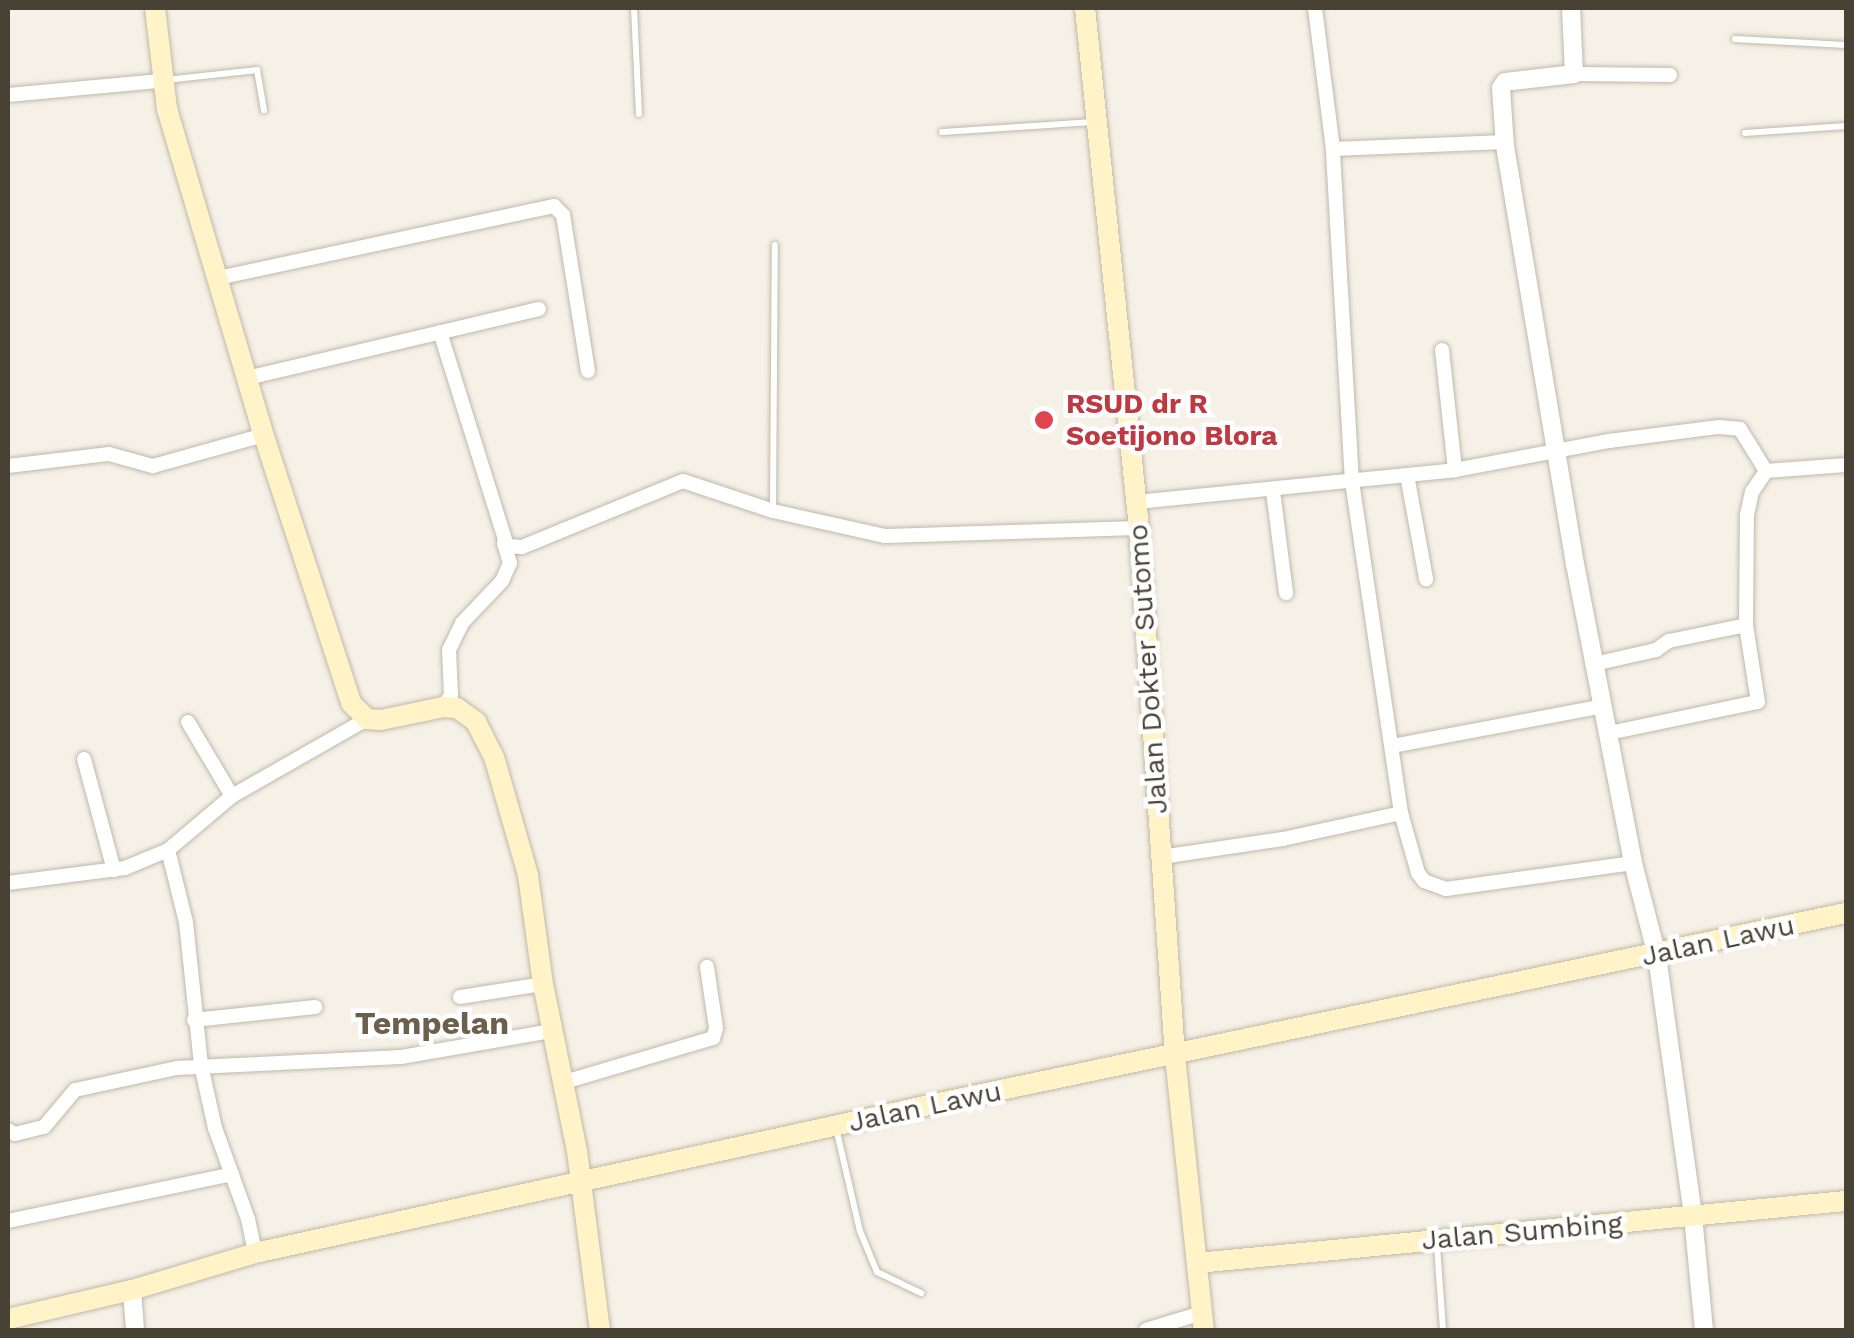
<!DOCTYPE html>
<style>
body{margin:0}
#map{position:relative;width:1854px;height:1338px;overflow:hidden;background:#f5f1e7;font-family:"Work Sans",sans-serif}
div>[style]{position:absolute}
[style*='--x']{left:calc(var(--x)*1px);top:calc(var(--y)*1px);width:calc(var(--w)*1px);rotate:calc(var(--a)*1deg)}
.roads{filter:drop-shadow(0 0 2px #c1b9a9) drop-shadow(0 0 2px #c1b9a9)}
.service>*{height:6px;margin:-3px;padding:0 3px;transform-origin:3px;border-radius:3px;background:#fff}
.minor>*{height:14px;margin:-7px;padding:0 7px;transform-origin:7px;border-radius:7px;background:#fff}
.tertiary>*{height:18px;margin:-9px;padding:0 9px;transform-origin:9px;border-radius:9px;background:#fff}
.secondary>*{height:20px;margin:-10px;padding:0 10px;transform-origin:10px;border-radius:10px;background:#fff3c7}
.dots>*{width:28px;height:28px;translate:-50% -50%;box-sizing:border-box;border:5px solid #fff;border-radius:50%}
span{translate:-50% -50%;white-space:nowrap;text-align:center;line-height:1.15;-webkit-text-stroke:9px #fff;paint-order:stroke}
.health-label{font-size:28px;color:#be3a42;font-weight:700}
.left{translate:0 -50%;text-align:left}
.street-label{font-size:28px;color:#484235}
.quarter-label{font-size:32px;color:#6c604c;font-weight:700}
.frame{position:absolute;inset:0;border:10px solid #484235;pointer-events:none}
</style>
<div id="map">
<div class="roads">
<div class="service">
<i style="--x:634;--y:8;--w:106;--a:87.3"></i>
<i style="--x:1735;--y:39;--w:111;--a:3.1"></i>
<i style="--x:166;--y:80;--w:92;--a:-6.3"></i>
<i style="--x:257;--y:70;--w:41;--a:80.1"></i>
<i style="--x:942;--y:132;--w:152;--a:-3.8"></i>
<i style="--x:1745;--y:133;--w:101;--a:-4"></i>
<i style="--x:773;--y:509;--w:264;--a:-89.6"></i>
<i style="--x:836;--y:1128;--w:106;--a:76.9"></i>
<i style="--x:860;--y:1231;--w:44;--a:67.5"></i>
<i style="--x:877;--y:1272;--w:49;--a:25.5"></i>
<i style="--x:1437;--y:1246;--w:84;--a:85.9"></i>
</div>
<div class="minor">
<i style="--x:1574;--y:74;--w:96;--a:0.6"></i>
<i style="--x:8;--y:95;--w:153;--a:-5.3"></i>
<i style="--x:1333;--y:149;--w:172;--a:-2.3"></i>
<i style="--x:218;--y:278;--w:344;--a:-12.1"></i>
<i style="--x:554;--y:206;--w:13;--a:45"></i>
<i style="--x:563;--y:215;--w:158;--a:80.9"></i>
<i style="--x:440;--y:332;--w:224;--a:72.6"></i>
<i style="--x:507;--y:546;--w:15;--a:4"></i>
<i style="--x:522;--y:547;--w:174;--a:-22.3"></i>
<i style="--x:683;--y:481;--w:95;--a:18.4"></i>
<i style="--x:773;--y:511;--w:115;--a:12.6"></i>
<i style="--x:885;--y:536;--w:254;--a:-1.8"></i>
<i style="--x:1442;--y:350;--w:121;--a:83.8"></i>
<i style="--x:247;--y:378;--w:300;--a:-13.3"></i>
<i style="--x:8;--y:466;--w:102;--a:-6.8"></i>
<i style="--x:109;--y:454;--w:46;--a:15.3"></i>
<i style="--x:153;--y:466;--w:115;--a:-15.6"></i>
<i style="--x:1407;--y:475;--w:106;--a:79.6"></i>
<i style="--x:1273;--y:491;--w:103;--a:82.7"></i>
<i style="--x:1136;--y:502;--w:321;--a:-5.7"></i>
<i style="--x:1455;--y:470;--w:157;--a:-10.7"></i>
<i style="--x:1609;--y:441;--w:111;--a:-7.3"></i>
<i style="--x:1719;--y:427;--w:21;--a:5"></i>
<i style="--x:1740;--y:429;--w:49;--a:58.2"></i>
<i style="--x:1766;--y:471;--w:80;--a:-4.3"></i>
<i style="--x:1594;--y:664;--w:64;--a:-12.7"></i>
<i style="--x:1656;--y:650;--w:16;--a:-35"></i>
<i style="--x:1669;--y:641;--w:79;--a:-11.7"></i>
<i style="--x:443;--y:707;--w:14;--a:-56"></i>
<i style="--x:451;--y:695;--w:45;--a:-92.5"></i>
<i style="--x:449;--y:650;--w:30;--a:-64"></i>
<i style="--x:462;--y:623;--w:58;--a:-46.4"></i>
<i style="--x:502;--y:581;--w:20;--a:-66"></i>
<i style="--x:510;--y:563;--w:21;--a:-107"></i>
<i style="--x:188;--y:722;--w:86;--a:59.3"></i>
<i style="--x:1609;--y:733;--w:152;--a:-11.8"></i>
<i style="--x:1758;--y:702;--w:78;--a:-98.9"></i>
<i style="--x:1746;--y:625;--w:110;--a:-89.5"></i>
<i style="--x:1747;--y:515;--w:24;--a:-78"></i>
<i style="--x:1752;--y:492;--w:25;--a:-56"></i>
<i style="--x:1392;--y:746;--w:216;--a:-10.7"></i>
<i style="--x:84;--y:759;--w:115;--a:74.9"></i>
<i style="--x:1401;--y:813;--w:62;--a:74.2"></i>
<i style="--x:1418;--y:873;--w:10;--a:53"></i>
<i style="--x:1424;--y:881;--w:23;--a:20"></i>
<i style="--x:1446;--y:889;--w:189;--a:-7.9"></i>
<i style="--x:168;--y:850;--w:74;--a:76"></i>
<i style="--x:186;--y:922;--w:144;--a:84"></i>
<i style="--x:201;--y:1065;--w:65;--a:77.5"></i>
<i style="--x:215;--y:1128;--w:97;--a:70.1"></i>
<i style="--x:248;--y:1219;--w:35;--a:78"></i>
<i style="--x:1161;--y:857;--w:123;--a:-8.4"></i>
<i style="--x:1283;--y:839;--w:121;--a:-12.4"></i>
<i style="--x:1401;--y:813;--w:335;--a:-98.4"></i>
<i style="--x:1352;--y:482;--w:334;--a:-93.3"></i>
<i style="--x:1333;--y:149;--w:142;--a:-97.3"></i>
<i style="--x:8;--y:883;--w:118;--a:-7.3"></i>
<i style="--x:125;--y:868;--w:47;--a:-22.7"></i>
<i style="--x:168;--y:850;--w:84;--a:-40.2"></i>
<i style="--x:232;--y:796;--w:155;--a:-29.7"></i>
<i style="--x:460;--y:997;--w:84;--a:-8.9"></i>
<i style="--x:194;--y:1020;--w:122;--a:-6.1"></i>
<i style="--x:561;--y:1083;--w:159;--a:-16.5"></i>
<i style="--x:713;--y:1038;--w:10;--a:-73"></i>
<i style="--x:716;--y:1028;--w:62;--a:-98.4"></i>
<i style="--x:8;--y:1130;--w:8;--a:30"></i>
<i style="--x:15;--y:1134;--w:30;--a:-14"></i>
<i style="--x:44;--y:1127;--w:48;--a:-50"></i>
<i style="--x:75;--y:1090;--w:104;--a:-12.2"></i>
<i style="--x:177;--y:1068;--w:224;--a:-2.8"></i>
<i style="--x:401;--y:1057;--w:152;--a:-9.8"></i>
<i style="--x:8;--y:1221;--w:229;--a:-11.8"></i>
<i style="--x:1146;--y:1330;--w:59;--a:-16.9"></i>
</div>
<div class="tertiary">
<i style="--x:1571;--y:8;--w:66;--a:87.4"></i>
<i style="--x:1574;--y:74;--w:69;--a:173.4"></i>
<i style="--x:1505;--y:82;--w:7;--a:124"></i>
<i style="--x:1501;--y:88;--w:58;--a:86.1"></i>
<i style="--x:1505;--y:146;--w:424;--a:80.5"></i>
<i style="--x:1575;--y:564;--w:305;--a:79"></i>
<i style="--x:1633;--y:863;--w:96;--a:75.5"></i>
<i style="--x:1657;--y:956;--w:262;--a:82.1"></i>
<i style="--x:1693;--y:1216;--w:115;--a:84.5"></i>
<i style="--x:132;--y:1290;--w:40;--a:85.7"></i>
</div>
<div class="secondary">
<i style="--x:155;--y:8;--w:102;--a:83.2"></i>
<i style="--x:167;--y:109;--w:332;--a:73.5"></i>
<i style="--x:261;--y:427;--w:290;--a:71.9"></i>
<i style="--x:351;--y:703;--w:23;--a:45"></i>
<i style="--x:367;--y:719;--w:14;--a:4"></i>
<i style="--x:381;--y:720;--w:63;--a:-11.8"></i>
<i style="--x:443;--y:707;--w:14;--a:4"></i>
<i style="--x:457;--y:708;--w:24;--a:36"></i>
<i style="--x:476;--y:722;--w:39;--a:63"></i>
<i style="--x:494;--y:757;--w:123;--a:73.9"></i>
<i style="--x:528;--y:875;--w:110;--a:82.2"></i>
<i style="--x:543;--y:984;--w:170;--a:78.5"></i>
<i style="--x:577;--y:1151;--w:180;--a:82.7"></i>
<i style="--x:1085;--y:8;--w:523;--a:84.07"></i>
<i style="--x:1139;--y:528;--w:529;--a:86.1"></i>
<i style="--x:1175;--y:1056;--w:276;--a:84"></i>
<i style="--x:1197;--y:1263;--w:652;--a:-5.46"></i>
<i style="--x:8;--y:1319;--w:127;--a:-13.2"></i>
<i style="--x:132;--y:1290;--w:128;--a:-16.7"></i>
<i style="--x:255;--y:1253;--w:690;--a:-12.38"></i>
<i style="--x:929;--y:1105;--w:937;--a:-11.83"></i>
</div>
</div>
<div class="dots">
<i style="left:1044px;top:420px;background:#e0444e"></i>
</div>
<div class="health-label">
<span class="left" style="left:1066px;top:420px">RSUD dr R<br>Soetijono Blora</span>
</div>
<div class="street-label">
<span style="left:1148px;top:669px;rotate:-94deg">Jalan Dokter Sutomo</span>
<span style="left:1718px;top:941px;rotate:-12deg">Jalan Lawu</span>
<span style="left:925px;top:1107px;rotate:-12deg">Jalan Lawu</span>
<span style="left:1522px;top:1232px;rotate:-5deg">Jalan Sumbing</span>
</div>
<div class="quarter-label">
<span style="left:432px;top:1023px">Tempelan</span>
</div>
<div class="frame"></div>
</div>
